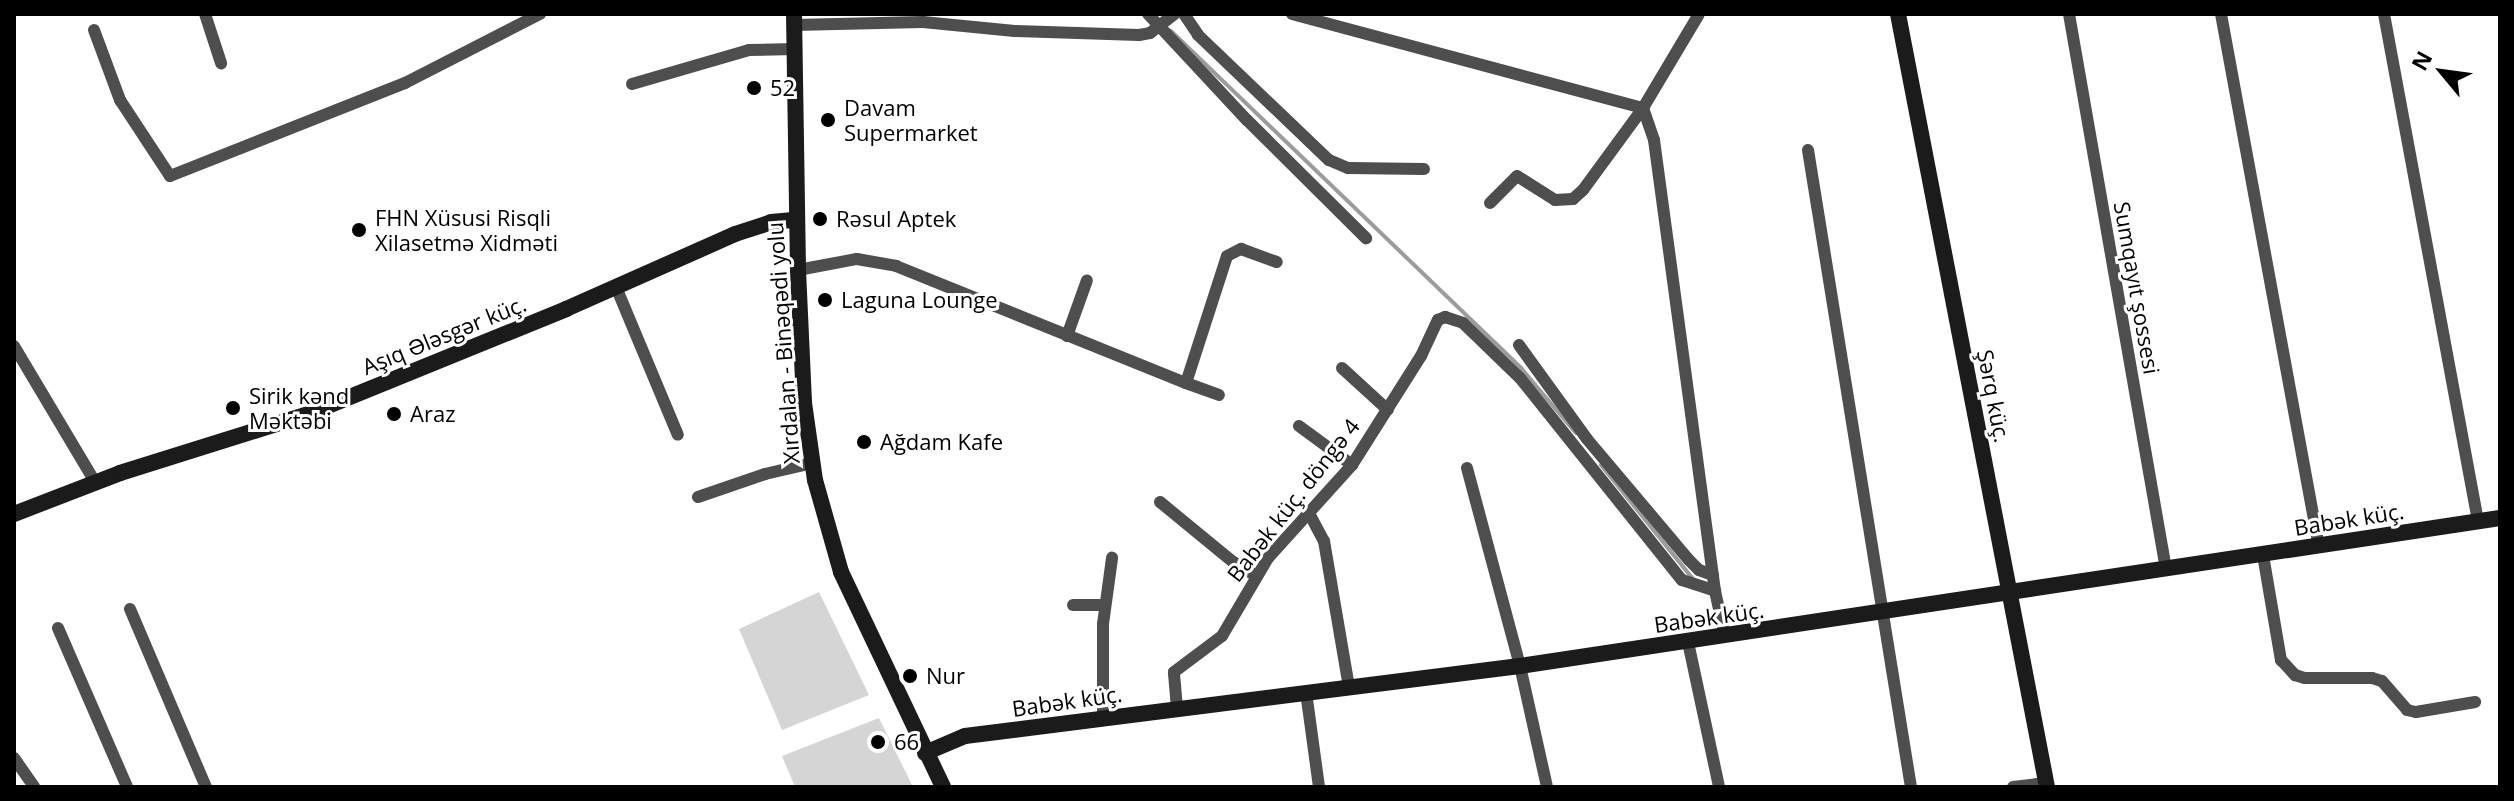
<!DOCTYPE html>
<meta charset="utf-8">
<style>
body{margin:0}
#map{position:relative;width:2514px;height:801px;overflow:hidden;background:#fff;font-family:"Open Sans",sans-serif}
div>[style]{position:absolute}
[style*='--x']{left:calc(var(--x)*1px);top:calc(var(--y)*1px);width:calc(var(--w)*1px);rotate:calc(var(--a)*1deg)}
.green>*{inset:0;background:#d5d5d5}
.stream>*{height:4px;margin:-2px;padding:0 2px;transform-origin:2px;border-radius:2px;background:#9c9c9c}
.street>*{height:12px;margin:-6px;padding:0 6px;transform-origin:6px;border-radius:6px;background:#4e4e4e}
.secondary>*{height:16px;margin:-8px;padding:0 8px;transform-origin:8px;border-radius:8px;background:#1b1b1b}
.dots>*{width:22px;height:22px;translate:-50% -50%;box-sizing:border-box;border:4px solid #fff;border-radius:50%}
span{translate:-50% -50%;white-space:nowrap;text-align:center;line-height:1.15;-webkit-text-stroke:6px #fff;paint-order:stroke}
.poi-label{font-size:22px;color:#000}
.left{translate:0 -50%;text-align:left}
.street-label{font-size:22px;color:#000}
.frame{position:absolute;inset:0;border:16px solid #000;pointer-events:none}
.north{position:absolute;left:2402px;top:32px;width:80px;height:80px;-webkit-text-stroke:6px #fff;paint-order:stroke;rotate:299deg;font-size:22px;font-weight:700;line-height:32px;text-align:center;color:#000}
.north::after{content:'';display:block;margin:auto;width:28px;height:36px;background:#000;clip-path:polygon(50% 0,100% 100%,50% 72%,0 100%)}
</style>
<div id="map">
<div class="green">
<i style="clip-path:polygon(819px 592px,869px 695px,782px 730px,739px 629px)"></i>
<i style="clip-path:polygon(879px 718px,913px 787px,795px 787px,782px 756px)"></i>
</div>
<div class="stream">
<i style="--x:1171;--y:31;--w:486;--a:43.9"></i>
<i style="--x:1521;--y:368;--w:85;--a:49.8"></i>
<i style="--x:1601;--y:465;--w:146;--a:51.1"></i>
</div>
<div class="street">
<i style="--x:205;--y:14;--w:52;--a:71.9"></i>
<i style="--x:1148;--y:14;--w:145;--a:47"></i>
<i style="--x:1247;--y:120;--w:168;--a:44.8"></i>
<i style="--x:1184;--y:14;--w:25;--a:56"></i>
<i style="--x:1198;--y:35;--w:181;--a:43.7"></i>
<i style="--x:1329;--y:160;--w:21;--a:23"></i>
<i style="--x:1348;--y:168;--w:76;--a:0.8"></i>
<i style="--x:1292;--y:14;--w:363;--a:15"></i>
<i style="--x:1643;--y:108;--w:109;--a:-59.2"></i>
<i style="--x:2069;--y:14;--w:563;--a:80.09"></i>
<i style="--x:2221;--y:14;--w:542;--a:79.58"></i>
<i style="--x:2384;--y:14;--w:516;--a:79.5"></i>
<i style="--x:794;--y:25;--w:129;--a:-1.3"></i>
<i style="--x:923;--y:22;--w:92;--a:5.6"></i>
<i style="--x:1015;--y:31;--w:124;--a:1.8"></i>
<i style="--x:1139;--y:35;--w:11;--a:-10"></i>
<i style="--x:1150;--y:33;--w:31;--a:-38"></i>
<i style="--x:94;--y:30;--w:75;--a:69.6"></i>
<i style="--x:120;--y:100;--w:91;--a:56.7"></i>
<i style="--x:170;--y:176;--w:253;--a:-21.6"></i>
<i style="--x:405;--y:83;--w:152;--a:-27.1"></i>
<i style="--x:632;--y:84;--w:122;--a:-16.2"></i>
<i style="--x:749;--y:50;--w:46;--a:-1.2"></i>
<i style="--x:1808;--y:150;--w:645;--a:80.82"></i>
<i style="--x:1490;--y:203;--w:38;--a:-45"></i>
<i style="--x:1517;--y:176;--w:45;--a:32.3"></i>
<i style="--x:1555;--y:200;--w:18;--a:-3"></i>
<i style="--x:1573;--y:199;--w:13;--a:-42"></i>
<i style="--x:1583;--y:190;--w:102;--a:-53.8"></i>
<i style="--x:1643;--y:108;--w:34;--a:71"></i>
<i style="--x:1654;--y:140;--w:455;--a:82.3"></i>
<i style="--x:1715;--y:591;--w:46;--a:77.5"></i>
<i style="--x:798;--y:270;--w:60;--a:-10.6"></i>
<i style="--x:857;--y:259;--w:40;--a:10"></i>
<i style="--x:896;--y:266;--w:313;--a:22"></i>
<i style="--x:1186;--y:383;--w:133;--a:-72.1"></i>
<i style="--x:1227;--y:256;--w:16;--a:-27"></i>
<i style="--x:1241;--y:249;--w:38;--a:20"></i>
<i style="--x:616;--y:287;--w:160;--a:67.3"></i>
<i style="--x:1067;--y:336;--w:59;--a:-70.3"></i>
<i style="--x:1519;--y:345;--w:116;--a:54.1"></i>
<i style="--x:1587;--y:439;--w:158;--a:49.9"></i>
<i style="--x:1689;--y:560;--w:14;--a:45"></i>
<i style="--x:1699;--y:570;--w:15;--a:20"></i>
<i style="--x:14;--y:346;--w:158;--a:59.2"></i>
<i style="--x:1342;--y:368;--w:62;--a:42.4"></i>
<i style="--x:1186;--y:383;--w:35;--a:20"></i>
<i style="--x:1299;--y:426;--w:66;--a:36.3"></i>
<i style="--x:1467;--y:468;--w:205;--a:75"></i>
<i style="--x:1520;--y:666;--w:124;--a:77.4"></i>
<i style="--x:698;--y:497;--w:71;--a:-18.9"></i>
<i style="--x:765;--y:474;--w:48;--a:-13.2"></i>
<i style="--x:1160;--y:502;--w:94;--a:39.4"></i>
<i style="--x:1233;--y:562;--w:26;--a:31"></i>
<i style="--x:1310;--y:515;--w:30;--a:62"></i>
<i style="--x:1324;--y:541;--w:148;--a:80.3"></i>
<i style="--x:2263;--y:555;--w:107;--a:80.3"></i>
<i style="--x:2281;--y:660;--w:21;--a:47"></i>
<i style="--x:2295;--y:675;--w:10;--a:17"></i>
<i style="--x:2305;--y:678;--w:67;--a:0"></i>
<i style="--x:2372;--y:678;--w:10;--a:17"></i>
<i style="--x:2382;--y:681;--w:38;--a:49"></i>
<i style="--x:2407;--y:710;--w:9;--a:13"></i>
<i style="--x:2416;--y:712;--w:60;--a:-9.6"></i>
<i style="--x:1073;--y:605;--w:32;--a:0"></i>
<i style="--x:130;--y:609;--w:194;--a:66.9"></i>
<i style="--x:58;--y:628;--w:173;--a:66.5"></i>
<i style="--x:1688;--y:642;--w:148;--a:77.9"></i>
<i style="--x:1306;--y:692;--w:96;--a:82.2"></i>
<i style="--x:1177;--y:708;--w:36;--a:-95"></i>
<i style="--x:1174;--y:672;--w:60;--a:-36.9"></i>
<i style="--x:1222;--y:636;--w:91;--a:-59.5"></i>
<i style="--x:1268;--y:558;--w:125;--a:-47.9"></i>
<i style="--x:1352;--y:465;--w:129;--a:-57.7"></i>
<i style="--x:1421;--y:356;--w:40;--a:-65"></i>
<i style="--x:1438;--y:320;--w:8;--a:-23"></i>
<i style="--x:1445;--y:317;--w:19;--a:18"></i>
<i style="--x:1463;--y:323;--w:79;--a:44"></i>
<i style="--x:1520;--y:378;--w:259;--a:51.3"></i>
<i style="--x:1682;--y:580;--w:35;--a:18"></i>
<i style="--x:1103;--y:718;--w:94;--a:-90"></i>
<i style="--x:1103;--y:624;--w:67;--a:-82.2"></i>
<i style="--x:14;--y:758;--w:35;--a:55"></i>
<i style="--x:2013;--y:787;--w:34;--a:-7"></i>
</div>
<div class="secondary">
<i style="--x:794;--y:14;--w:256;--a:89.1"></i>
<i style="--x:798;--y:270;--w:133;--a:87.4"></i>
<i style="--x:804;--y:403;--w:78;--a:81.9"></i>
<i style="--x:815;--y:480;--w:96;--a:74.2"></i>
<i style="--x:841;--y:572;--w:238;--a:64.6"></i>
<i style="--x:1898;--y:14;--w:787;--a:79.09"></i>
<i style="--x:14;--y:514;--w:114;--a:-21.1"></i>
<i style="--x:120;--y:473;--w:197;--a:-17.4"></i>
<i style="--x:308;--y:414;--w:279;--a:-22.1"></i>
<i style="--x:566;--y:309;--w:185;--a:-23.9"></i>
<i style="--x:735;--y:234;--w:38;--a:-18"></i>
<i style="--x:771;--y:222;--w:25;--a:-5"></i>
<i style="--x:925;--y:753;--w:43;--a:-23"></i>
<i style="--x:965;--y:736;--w:559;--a:-7.19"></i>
<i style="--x:1520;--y:666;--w:991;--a:-8.59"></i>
</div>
<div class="dots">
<i style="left:754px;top:88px;background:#000"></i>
<i style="left:828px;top:120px;background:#000"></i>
<i style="left:820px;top:219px;background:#000"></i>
<i style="left:359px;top:230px;background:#000"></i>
<i style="left:825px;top:300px;background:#000"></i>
<i style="left:233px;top:408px;background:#000"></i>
<i style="left:394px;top:414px;background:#000"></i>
<i style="left:864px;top:442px;background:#000"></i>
<i style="left:910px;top:676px;background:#000"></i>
<i style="left:878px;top:742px;background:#000"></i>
</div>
<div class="poi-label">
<span class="left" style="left:770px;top:88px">52</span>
<span class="left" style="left:844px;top:120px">Davam<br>Supermarket</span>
<span class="left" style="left:375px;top:230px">FHN Xüsusi Risqli<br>Xilasetmə Xidməti</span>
<span class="left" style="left:836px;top:219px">Rəsul Aptek</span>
<span class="left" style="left:841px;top:300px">Laguna Lounge</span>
<span class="left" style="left:249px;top:408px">Sirik kənd<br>Məktəbi</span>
<span class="left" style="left:410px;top:414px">Araz</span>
<span class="left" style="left:880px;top:442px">Ağdam Kafe</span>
<span class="left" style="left:926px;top:676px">Nur</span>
<span class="left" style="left:894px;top:742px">66</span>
</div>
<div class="street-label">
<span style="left:2137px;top:288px;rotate:80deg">Sumqayıt şossesi</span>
<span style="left:444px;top:335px;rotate:-22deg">Aşıq Ələsgər küç.</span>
<span style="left:783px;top:343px;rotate:-94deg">Xırdalan - Binəqədi yolu</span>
<span style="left:1994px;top:396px;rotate:79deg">Şərq küç.</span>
<span style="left:1293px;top:500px;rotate:-52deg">Babək küç. döngə 4</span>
<span style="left:2349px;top:519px;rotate:-9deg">Babək küç.</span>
<span style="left:1709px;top:617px;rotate:-8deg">Babək küç.</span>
<span style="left:1067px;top:701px;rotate:-8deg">Babək küç.</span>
</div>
<div class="frame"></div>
<div class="north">N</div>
</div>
